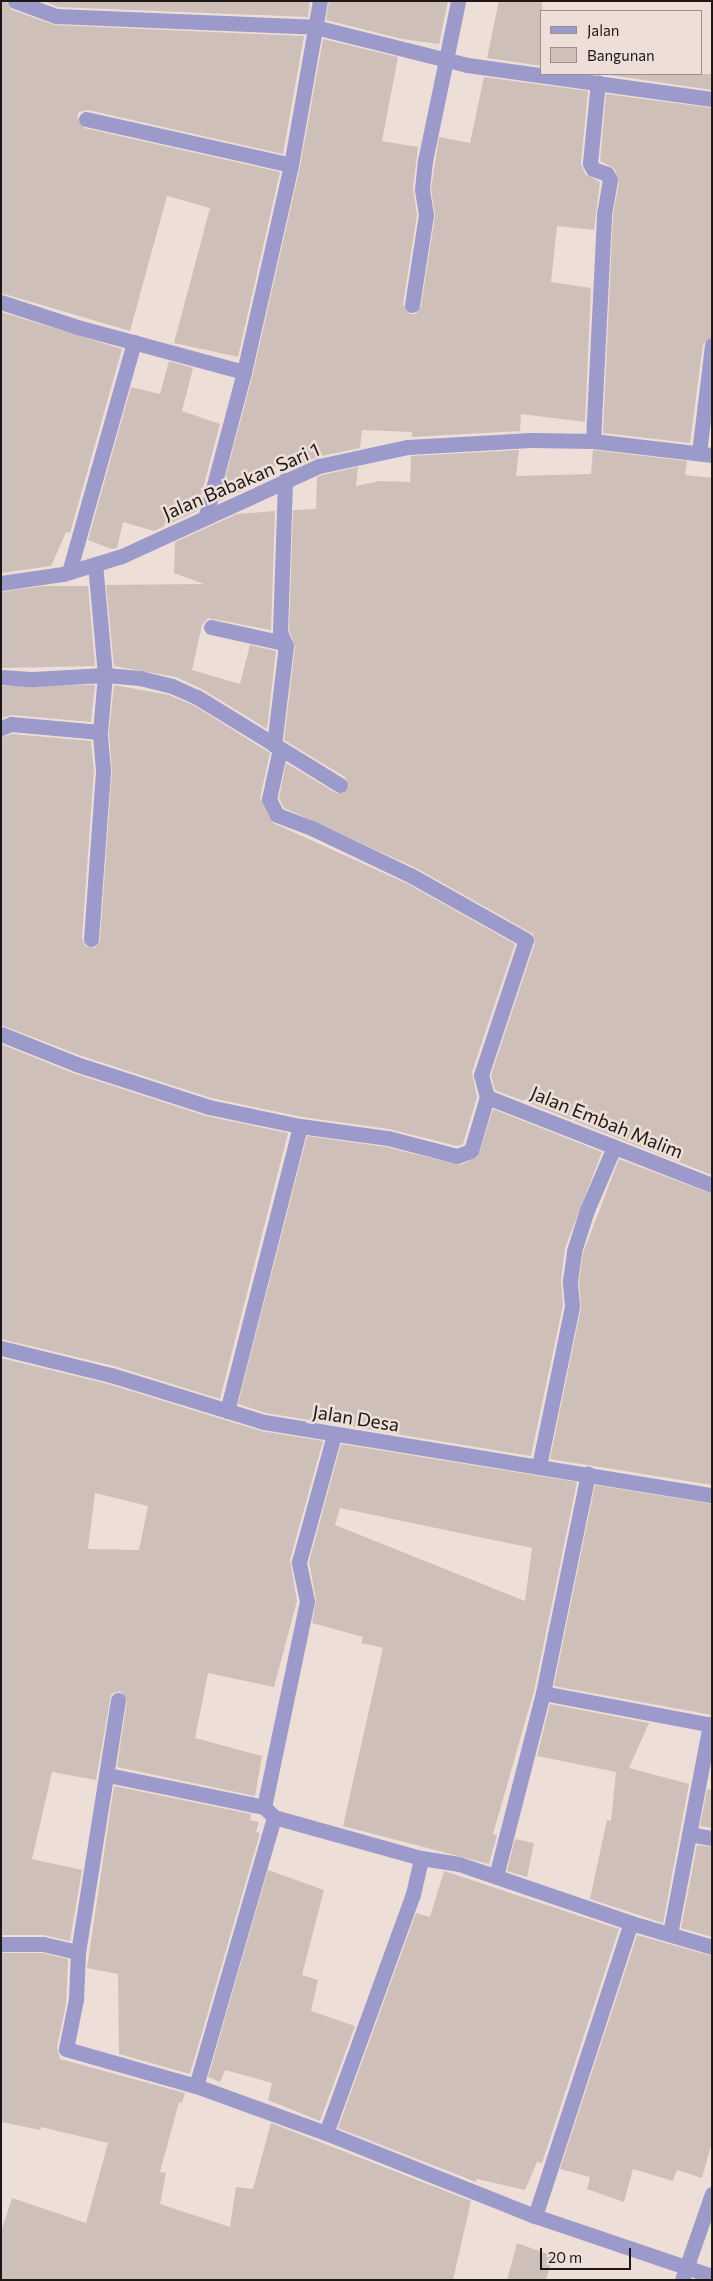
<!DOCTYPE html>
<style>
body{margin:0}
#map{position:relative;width:713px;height:2281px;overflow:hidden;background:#eddfd7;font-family:Commissioner,sans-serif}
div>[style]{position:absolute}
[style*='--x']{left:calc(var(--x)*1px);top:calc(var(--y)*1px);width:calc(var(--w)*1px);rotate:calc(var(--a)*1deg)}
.building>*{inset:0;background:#cebfb8}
.minor>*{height:15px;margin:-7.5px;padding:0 7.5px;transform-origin:7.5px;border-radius:7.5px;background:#9b9aca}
.tertiary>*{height:15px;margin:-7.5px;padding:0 7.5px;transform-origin:7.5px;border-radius:7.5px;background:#9b9aca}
span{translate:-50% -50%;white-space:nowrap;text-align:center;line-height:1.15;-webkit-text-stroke:5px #eddfd7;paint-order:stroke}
.street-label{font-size:19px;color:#1d1816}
.frame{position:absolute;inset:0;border:2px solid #1d1816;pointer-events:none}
.legend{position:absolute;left:540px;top:10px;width:162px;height:65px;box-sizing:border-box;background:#eddfd7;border:1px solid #9a8f8a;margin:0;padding:6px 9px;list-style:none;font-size:15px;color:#1d1816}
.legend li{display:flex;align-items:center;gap:10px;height:25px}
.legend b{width:25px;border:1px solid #9a8f8a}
.scale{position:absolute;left:540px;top:2248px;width:91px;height:22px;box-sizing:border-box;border:2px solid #1d1816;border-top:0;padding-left:6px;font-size:15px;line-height:18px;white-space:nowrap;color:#1d1816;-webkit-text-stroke:4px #eddfd7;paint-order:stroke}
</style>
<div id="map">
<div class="building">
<i style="clip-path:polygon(1px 1px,6px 1px,12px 10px,55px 25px,304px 36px,283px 154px,88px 110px,79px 112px,77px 117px,84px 128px,280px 172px,238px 357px,174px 343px,210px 208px,167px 196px,130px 331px,1px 293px)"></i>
<i style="clip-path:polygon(43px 1px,310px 1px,308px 17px,58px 7px)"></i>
<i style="clip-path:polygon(329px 1px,448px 1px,439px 44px,402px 39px,326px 20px)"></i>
<i style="clip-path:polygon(499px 1px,542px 1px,542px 66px,487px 58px)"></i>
<i style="clip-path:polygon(323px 39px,398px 57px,382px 141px,418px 147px,413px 188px,417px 215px,403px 304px,410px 314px,416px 314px,421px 306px,435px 216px,431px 189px,439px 137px,470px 143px,484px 77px,588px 91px,581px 163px,585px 174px,600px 182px,594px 230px,557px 226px,551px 282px,591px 288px,585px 422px,521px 414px,520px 431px,412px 437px,412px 432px,362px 430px,360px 448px,317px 457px,299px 465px,282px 461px,244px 490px,219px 501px,253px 374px,300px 167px)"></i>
<i style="clip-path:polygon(602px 74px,712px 74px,712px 90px,603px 74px)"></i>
<i style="clip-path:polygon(606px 94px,712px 108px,712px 336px,703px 344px,690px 443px,603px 433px,613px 215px,619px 182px,615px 169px,600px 161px)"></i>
<i style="clip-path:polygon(1px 312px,122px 349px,70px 533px,66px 532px,51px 566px,1px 573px)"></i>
<i style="clip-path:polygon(169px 361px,193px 368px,182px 411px,220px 424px,197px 511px,154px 531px,123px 522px,117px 548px,112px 549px,88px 540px,131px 387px,160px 394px)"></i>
<i style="clip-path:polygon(519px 450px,516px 476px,591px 474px,593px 450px,687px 461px,685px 475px,712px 478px,712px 1175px,495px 1090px,491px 1075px,535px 943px,533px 934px,416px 868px,284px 808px,279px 798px,286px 763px,336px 793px,344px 793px,349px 786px,345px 777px,284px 740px,295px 647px,289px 630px,293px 510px,316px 509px,317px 477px,322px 475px,358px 467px,356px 486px,379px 481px,410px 482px,411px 456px)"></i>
<i style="clip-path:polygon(275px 511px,271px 630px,208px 618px,202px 625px,192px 670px,240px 684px,250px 645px,276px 651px,267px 729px,202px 689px,176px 677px,114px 666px,106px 585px,204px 584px,174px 573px,175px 542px,237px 514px)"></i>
<i style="clip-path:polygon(43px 586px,88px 586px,95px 666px,1px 668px,1px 592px)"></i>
<i style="clip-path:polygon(95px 685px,91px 722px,12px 715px,1px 718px,1px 686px)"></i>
<i style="clip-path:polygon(114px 685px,169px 695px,193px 705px,270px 753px,260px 798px,273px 823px,408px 884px,515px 944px,472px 1072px,477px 1097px,463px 1144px,457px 1146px,389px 1129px,302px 1117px,211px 1098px,79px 1055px,1px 1025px,1px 737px,12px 734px,91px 741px,94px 770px,82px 938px,85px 946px,95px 948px,100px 940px,112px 771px,109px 732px)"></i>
<i style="clip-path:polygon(1px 1044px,73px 1073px,206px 1116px,288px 1133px,220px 1399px,114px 1366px,1px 1339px)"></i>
<i style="clip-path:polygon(493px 1109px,602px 1152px,565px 1248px,561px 1280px,563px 1305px,531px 1456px,266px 1413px,238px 1404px,307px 1136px,386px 1147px,460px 1165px,478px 1157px)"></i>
<i style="clip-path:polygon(619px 1159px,712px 1194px,712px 1485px,550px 1459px,581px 1308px,579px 1281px,583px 1253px)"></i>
<i style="clip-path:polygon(evenodd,1px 1358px,108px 1384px,261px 1431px,323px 1441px,290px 1560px,297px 1601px,274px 1687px,208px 1673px,195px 1738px,262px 1756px,255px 1796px,117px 1767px,127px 1701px,120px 1691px,111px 1694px,96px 1780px,52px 1772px,32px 1859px,82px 1870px,70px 1941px,43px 1935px,1px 1935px,1px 1358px,95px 1493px,148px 1506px,139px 1550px,88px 1549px,95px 1493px)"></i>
<i style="clip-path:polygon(evenodd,341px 1444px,577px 1482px,534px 1691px,493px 1834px,497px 1835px,489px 1864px,343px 1826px,383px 1648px,361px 1643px,363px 1637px,312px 1623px,316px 1600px,309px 1562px,341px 1444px,340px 1508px,532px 1548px,525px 1601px,335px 1525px,340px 1508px)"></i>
<i style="clip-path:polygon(595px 1485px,712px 1504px,712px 1715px,554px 1686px)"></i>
<i style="clip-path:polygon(550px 1704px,649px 1723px,629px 1768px,689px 1784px,663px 1923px,590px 1899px,607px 1820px,611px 1821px,616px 1772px,537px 1756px)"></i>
<i style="clip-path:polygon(114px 1786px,251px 1814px,250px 1820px,259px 1822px,256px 1832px,260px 1833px,190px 2074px,119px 2054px,118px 1974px,87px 1968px)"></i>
<i style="clip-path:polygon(707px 1789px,712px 1790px,712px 1828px,700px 1826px)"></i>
<i style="clip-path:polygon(515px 1839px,534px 1843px,527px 1877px,507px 1871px)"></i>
<i style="clip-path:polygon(697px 1845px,712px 1847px,712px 1937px,681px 1928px)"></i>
<i style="clip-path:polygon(268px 1870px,324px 1890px,302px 1975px,318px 1980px,311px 2011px,355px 2026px,320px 2121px,268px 2100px,272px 2083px,225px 2070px,220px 2082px,208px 2077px)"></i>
<i style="clip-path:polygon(444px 1871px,619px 1929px,542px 2163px,537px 2162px,525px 2190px,477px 2179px,476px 2182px,338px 2128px,416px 1913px,430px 1917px)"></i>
<i style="clip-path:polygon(637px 1935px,712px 1956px,712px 2142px,702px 2178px,677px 2170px,673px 2181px,633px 2169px,624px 2202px,587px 2189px,590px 2177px,560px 2169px)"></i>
<i style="clip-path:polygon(1px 1953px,42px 1953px,68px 1959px,66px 2004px,57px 2047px,60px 2059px,185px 2093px,182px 2103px,179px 2102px,160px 2172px,166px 2173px,160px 2204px,230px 2227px,236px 2187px,253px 2189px,271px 2123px,471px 2201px,453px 2280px,1px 2280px,1px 2232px,12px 2198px,86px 2223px,108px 2143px,41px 2127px,40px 2130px,1px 2122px)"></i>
<i style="clip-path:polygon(517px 2243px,553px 2256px,546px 2280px,507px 2280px)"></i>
</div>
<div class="minor">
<i style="--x:15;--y:1;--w:44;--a:20.1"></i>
<i style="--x:56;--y:16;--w:259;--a:2.4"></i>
<i style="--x:315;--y:27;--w:157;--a:14"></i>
<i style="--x:467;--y:65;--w:247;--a:7.9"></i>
<i style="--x:86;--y:119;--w:210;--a:12.6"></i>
<i style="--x:1;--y:302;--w:80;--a:18.2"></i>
<i style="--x:77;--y:327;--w:173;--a:15.1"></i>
<i style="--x:412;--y:305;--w:91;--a:-81.2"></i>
<i style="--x:426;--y:215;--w:26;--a:-99"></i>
<i style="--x:422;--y:189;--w:28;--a:-84"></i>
<i style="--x:425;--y:161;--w:163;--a:-78.3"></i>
<i style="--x:593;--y:441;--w:227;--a:-87.2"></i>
<i style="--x:604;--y:214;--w:35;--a:-80"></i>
<i style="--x:610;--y:180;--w:7;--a:-117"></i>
<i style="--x:607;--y:174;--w:15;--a:-160"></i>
<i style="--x:593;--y:169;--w:7;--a:-117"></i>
<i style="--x:590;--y:163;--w:81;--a:-84.4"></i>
<i style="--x:699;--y:453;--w:109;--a:-83.1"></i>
<i style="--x:206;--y:515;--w:148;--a:-75.1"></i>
<i style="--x:244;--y:372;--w:212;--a:-77.2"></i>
<i style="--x:291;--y:165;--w:167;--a:-80"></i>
<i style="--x:69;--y:572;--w:239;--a:-74.2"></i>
<i style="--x:211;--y:627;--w:75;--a:12.4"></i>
<i style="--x:1;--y:677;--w:32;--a:4"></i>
<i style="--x:33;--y:679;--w:72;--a:-3.2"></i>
<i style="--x:105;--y:675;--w:35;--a:5"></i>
<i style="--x:140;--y:678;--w:33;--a:14"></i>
<i style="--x:172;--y:686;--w:27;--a:24"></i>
<i style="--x:197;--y:697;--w:168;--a:31.6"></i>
<i style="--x:1;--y:728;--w:11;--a:-22"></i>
<i style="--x:11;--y:724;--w:89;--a:5.1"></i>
<i style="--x:274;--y:745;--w:100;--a:-83.1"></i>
<i style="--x:286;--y:646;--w:15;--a:-113"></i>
<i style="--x:280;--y:632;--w:152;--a:-88.1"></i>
<i style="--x:91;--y:939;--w:169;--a:-85.9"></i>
<i style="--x:103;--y:770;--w:38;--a:-95"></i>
<i style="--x:100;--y:732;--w:57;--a:-85"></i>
<i style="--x:105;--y:675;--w:111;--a:-95.1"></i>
<i style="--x:1;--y:1034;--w:81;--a:21.8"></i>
<i style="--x:76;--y:1064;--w:140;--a:17.9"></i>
<i style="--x:209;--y:1107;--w:93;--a:11.8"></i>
<i style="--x:300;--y:1126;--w:89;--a:7.8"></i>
<i style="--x:388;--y:1138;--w:71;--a:14.6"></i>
<i style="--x:457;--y:1156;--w:15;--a:-20"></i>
<i style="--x:471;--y:1151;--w:56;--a:-73.5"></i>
<i style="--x:487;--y:1097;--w:23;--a:-105"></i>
<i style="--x:481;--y:1075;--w:142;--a:-71.6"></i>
<i style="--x:526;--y:940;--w:131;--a:-150.7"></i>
<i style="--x:412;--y:876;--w:109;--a:-154.4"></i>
<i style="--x:314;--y:829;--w:40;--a:-159"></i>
<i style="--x:277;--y:815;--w:18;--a:-117"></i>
<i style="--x:269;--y:799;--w:51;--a:-77.6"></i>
<i style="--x:487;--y:1097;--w:242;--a:21.4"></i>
<i style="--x:1;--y:1348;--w:113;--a:13.8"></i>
<i style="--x:111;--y:1375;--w:160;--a:17.1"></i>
<i style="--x:264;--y:1422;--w:454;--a:9.3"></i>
<i style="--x:227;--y:1411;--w:294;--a:-75.6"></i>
<i style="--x:539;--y:1466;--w:163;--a:-78.3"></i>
<i style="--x:572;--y:1306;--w:25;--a:-95"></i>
<i style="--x:570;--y:1281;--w:30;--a:-82"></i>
<i style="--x:574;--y:1251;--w:43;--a:-72.4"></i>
<i style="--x:587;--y:1210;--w:69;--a:-66.8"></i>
<i style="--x:543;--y:1693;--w:172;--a:10.7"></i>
<i style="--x:118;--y:1700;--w:255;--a:99"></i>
<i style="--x:78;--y:1952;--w:47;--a:92.4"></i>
<i style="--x:76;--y:1999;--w:51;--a:101.3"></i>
<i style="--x:66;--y:2049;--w:135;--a:15.9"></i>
<i style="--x:196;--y:2086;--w:138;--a:19.9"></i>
<i style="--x:326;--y:2133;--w:225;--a:21.7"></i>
<i style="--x:535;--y:2216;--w:187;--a:18.7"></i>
<i style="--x:108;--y:1775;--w:159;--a:11.6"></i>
<i style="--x:264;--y:1807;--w:14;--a:45"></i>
<i style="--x:274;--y:1817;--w:153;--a:15.6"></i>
<i style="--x:421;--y:1858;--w:38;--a:9"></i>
<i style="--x:459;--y:1864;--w:182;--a:18.9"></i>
<i style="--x:631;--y:1923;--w:84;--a:16.5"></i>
<i style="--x:264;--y:1807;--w:210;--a:-78.2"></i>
<i style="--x:307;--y:1601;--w:40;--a:-102"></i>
<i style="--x:299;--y:1562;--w:132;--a:-74.6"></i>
<i style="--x:689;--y:1834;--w:23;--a:10"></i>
<i style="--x:496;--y:1876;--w:189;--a:-75.6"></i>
<i style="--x:543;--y:1693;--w:224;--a:-78.4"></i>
<i style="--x:670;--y:1934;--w:214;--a:-79.2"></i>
<i style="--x:1;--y:1944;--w:42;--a:0"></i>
<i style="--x:43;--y:1944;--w:36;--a:13"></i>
<i style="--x:196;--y:2086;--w:280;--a:-73.8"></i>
<i style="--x:326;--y:2133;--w:254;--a:-70"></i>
<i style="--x:413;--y:1894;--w:37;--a:-77"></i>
<i style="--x:535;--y:2216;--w:308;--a:-71.9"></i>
<i style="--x:682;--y:2280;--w:91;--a:-70.8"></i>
</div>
<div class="tertiary">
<i style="--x:1;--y:583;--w:63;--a:-8.3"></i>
<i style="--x:63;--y:574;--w:62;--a:-17"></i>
<i style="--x:122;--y:556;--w:217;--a:-24.6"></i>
<i style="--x:319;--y:466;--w:91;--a:-12.1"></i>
<i style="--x:408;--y:447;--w:123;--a:-3.3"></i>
<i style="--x:531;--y:440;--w:62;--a:0.9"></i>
<i style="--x:593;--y:441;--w:120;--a:6.7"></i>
</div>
<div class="street-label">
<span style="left:241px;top:481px;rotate:-23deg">Jalan Babakan Sari 1</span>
<span style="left:607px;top:1122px;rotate:22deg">Jalan Embah Malim</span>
<span style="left:356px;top:1418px;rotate:9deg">Jalan Desa</span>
</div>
<div class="frame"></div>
<ul class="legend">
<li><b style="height:6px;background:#9b9aca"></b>Jalan</li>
<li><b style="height:14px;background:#cebfb8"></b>Bangunan</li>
</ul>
<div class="scale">20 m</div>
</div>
